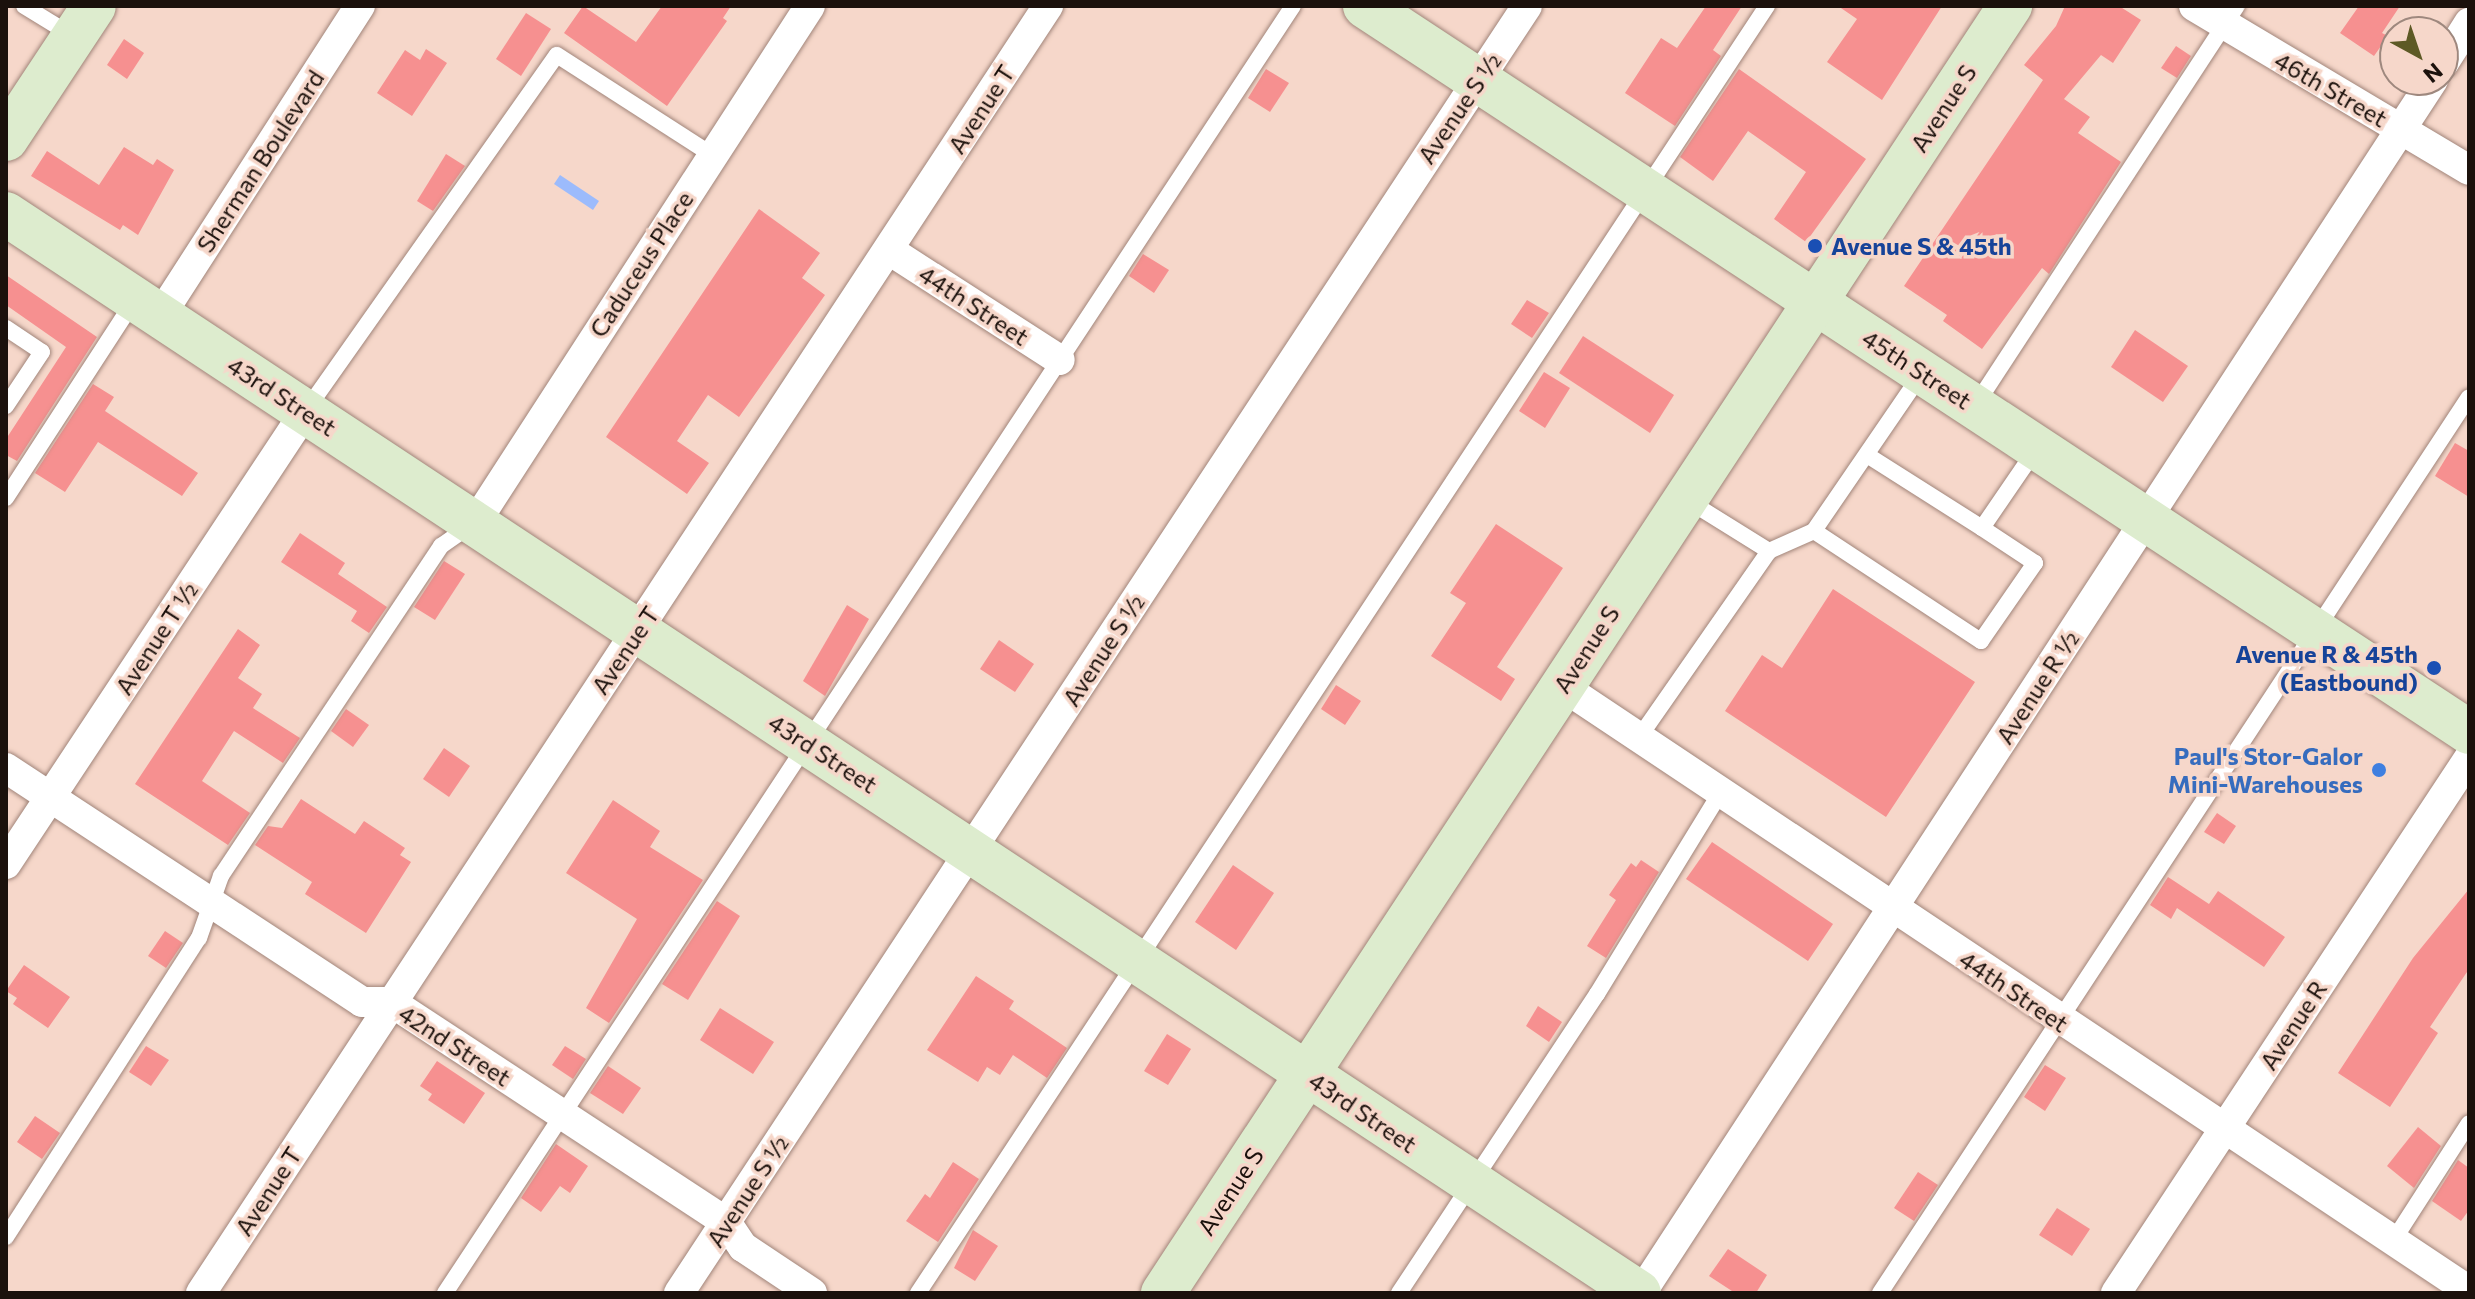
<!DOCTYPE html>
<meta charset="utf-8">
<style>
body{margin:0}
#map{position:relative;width:2475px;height:1299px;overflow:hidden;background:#f6d7ca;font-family:Commissioner,sans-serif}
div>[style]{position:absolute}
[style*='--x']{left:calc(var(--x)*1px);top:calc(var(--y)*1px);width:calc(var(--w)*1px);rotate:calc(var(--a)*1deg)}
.water>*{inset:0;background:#9cbbfc}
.building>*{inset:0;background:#f69090}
.roads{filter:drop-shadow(0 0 2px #a1857a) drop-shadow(0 0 2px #a1857a)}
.lane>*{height:16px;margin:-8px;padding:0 8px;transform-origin:8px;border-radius:8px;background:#fff}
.street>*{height:30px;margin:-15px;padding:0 15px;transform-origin:15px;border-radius:15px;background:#fff}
.secondary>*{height:44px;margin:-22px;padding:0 22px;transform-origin:22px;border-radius:22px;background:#ddecce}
.dots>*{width:22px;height:22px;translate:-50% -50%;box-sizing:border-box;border:4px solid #f6d7ca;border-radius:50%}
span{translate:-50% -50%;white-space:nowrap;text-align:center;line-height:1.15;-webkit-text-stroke:7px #f6d7ca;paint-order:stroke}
.street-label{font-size:24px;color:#1b110c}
.transit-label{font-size:24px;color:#164399;font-weight:700}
.left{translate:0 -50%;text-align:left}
.right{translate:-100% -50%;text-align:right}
.shop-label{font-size:24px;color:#366cbe;font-weight:700}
.frame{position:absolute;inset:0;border:8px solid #1b110c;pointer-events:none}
.north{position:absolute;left:2379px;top:16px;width:80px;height:80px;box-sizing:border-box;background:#f6d7ca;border:2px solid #9e887e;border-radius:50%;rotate:140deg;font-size:22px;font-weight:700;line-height:32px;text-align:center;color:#1b110c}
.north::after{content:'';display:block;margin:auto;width:28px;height:36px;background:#5d5925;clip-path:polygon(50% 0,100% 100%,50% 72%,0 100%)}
</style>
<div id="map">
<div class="water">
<i style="clip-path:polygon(560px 175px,599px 201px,593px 210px,554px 184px)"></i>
</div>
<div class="building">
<i style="clip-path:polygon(583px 6px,636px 42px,662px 6px,731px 6px,723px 18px,727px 21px,667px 106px,564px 33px)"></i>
<i style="clip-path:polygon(1706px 6px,1742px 6px,1713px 50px,1721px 56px,1675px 126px,1625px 93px,1661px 38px,1677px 48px)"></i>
<i style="clip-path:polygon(1838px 6px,1942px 6px,1882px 100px,1827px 62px,1857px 19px)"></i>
<i style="clip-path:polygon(2065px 6px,2119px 6px,2141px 20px,2113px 63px,2101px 55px,2064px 99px,2090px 117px,2078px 133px,2121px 162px,2049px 274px,2042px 268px,1982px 349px,1943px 321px,1947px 315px,1904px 286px,2043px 80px,2024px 65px,2056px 26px)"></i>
<i style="clip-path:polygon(2359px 6px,2400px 6px,2382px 33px,2388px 36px,2374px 56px,2340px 33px)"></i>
<i style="clip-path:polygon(526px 13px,551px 29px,521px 76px,496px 59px)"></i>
<i style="clip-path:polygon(124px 39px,144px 53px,127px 79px,107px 65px)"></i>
<i style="clip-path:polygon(2176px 46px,2191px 56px,2177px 78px,2161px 68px)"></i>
<i style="clip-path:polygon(426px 49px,447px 63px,412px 116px,377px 93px,405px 50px,420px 60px)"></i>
<i style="clip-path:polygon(1266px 69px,1289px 83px,1270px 112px,1248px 98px)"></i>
<i style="clip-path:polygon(1739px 69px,1866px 159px,1806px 242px,1774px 219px,1806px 172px,1748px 131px,1713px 181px,1680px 157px)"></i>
<i style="clip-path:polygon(124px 147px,153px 165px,157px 159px,174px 170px,138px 235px,123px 225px,120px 230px,31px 176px,47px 151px,99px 185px)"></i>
<i style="clip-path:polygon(446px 154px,465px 166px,433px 211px,417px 201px)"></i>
<i style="clip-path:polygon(759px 209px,820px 253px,802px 278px,825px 295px,739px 417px,708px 395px,677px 441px,709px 463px,687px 494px,606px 437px)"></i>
<i style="clip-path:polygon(1143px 254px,1169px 270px,1154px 293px,1129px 276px)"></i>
<i style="clip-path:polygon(6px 275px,97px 337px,17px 461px,6px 455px,6px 439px,66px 347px,6px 305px)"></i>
<i style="clip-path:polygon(1527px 300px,1549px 313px,1532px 338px,1511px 324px)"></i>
<i style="clip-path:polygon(2135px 330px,2188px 366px,2163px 402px,2111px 367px)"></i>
<i style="clip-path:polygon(1583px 336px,1674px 395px,1650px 433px,1559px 373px)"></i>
<i style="clip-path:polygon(1544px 372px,1570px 388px,1545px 428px,1519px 411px)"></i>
<i style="clip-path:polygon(93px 384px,114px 397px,105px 411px,198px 473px,182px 496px,98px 442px,65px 492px,35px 473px)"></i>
<i style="clip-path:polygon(2455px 443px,2469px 451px,2469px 497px,2435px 476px)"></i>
<i style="clip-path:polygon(1496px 524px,1563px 568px,1497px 667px,1515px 679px,1501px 701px,1431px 656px,1466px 603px,1450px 593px)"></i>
<i style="clip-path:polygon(300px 533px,345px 563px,338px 574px,387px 607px,369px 633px,351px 621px,357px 611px,281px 562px)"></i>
<i style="clip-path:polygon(444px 561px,465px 574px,435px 620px,414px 607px)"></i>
<i style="clip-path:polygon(1833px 589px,1975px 682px,1886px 817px,1725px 711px,1762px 655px,1782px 668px)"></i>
<i style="clip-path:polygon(847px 605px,869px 619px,825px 696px,803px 681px)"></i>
<i style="clip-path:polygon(238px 629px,260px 645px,238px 678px,262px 694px,253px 708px,300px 738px,283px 763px,234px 731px,202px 781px,250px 813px,228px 845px,135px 784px)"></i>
<i style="clip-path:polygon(999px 640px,1034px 664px,1015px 692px,980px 669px)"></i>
<i style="clip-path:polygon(1336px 685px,1361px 701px,1345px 725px,1321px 709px)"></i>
<i style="clip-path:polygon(346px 709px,369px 725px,353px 747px,331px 731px)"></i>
<i style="clip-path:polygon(444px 748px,470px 766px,449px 797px,423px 779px)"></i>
<i style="clip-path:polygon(301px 799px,355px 834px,364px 821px,405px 848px,400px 855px,411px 862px,366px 933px,305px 894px,312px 882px,255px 845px,268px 826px,282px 828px)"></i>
<i style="clip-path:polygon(613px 800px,660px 831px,650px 847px,703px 880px,609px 1023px,586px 1008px,637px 919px,566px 873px)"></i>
<i style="clip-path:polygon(2217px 813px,2236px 826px,2224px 844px,2204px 832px)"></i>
<i style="clip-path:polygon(1712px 842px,1833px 924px,1808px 961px,1686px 879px)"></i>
<i style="clip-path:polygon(1641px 860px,1659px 872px,1606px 958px,1587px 946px,1616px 900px,1609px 895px,1631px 863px,1636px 867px)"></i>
<i style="clip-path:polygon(1233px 865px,1274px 893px,1236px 950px,1195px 922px)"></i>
<i style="clip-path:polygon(2168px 877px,2209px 904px,2218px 891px,2285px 937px,2264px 967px,2177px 908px,2171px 919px,2150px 905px)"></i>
<i style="clip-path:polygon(2469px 889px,2469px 969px,2430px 1027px,2438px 1033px,2390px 1107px,2338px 1073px,2413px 958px)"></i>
<i style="clip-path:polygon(717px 901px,740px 916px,688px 1000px,662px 984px)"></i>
<i style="clip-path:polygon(165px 931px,183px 943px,166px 968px,148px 956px)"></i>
<i style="clip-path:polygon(24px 965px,70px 997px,48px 1028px,13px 1004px,17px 998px,6px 991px)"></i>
<i style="clip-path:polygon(976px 976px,1014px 1001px,1009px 1009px,1067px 1048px,1047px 1078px,1013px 1055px,1000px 1075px,987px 1067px,978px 1082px,927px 1050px)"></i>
<i style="clip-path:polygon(1538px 1006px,1562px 1022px,1549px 1042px,1526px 1026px)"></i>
<i style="clip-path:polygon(720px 1008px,774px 1042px,753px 1074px,700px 1040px)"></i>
<i style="clip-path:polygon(1167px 1034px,1191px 1049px,1168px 1085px,1144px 1071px)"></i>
<i style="clip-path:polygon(146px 1046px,169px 1060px,151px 1086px,129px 1072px)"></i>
<i style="clip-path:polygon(565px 1046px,586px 1059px,573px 1079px,552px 1065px)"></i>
<i style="clip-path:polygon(437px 1061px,485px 1093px,464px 1124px,428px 1100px,432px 1094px,420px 1086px)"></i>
<i style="clip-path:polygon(2045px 1065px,2066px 1078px,2045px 1111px,2024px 1097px)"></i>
<i style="clip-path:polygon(608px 1066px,641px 1088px,623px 1114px,590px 1093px)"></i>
<i style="clip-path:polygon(35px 1116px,60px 1133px,42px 1159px,17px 1142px)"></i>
<i style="clip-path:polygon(2418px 1127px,2441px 1146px,2414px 1188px,2387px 1166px)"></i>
<i style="clip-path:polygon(556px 1144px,588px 1166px,570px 1193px,560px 1186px,541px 1212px,521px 1198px)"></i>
<i style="clip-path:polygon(2458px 1160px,2469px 1168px,2469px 1210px,2461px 1221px,2432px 1201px)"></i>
<i style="clip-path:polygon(953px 1162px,979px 1179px,938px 1242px,906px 1221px,925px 1194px,930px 1198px)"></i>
<i style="clip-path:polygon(1918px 1172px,1938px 1185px,1914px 1221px,1894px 1208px)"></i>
<i style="clip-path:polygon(2057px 1208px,2090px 1229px,2072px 1256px,2039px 1235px)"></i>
<i style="clip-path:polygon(973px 1230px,998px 1246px,975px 1281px,954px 1268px)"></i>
<i style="clip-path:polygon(1728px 1249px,1767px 1275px,1756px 1293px,1735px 1293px,1709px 1276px)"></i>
</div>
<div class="roads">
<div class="lane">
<i style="--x:24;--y:6;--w:57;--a:31.5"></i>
<i style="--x:6;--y:328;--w:43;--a:33.7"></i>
<i style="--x:42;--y:352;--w:65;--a:123.7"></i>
<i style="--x:1922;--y:373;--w:191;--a:124.4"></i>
<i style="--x:1814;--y:531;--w:200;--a:33.4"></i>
<i style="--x:1981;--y:641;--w:95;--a:-55.3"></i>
<i style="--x:2035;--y:563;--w:64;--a:-146.6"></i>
<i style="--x:1982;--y:528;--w:96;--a:-55.6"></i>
<i style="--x:1975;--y:406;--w:478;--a:-56.8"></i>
<i style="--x:307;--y:409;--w:433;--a:-54.8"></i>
<i style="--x:557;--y:55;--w:184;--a:32.8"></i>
<i style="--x:1867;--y:455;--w:136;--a:32.4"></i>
<i style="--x:6;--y:498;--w:235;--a:-57"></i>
<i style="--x:1687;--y:500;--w:97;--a:31.9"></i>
<i style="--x:1638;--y:739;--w:229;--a:-55.1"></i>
<i style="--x:1769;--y:551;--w:49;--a:-24"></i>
<i style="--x:6;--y:1237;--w:356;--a:-57.2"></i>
<i style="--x:199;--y:938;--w:66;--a:-70.5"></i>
<i style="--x:221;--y:876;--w:397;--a:-56.3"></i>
<i style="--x:441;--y:546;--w:35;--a:-35"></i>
<i style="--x:2393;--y:1241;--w:140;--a:-57.2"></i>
<i style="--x:445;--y:1293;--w:1541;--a:-56.62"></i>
<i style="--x:918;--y:1293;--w:1542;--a:-56.59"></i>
<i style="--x:1399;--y:1293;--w:359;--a:-56.5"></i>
<i style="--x:1597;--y:994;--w:236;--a:-58.5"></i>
<i style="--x:1880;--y:1293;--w:1072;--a:-56.68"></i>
</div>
<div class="street">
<i style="--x:2194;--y:6;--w:320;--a:30.8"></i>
<i style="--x:2443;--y:64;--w:49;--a:-57.6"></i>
<i style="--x:889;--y:250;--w:203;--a:32.8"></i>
<i style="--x:160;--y:316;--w:369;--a:-57.2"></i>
<i style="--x:475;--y:523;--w:616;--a:-57.06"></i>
<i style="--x:1562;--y:686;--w:1090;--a:33.7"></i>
<i style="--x:6;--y:768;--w:426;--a:33.3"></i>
<i style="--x:362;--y:1002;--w:29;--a:0"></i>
<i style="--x:391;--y:1002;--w:401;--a:33.3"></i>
<i style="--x:726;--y:1222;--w:30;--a:56"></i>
<i style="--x:743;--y:1247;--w:83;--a:33.7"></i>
<i style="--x:6;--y:864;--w:542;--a:-56.52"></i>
<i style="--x:201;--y:1293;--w:1541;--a:-56.65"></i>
<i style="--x:679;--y:1293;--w:1541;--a:-56.62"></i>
<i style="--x:1641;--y:1293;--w:1449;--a:-56.86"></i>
<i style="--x:2116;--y:1293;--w:641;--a:-56.58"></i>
</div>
<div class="secondary">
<i style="--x:1365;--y:6;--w:1321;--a:33.33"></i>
<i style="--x:6;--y:139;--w:159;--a:-56.5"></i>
<i style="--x:6;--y:214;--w:1957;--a:33.45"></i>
<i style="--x:1163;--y:1293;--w:1541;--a:-56.65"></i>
</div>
</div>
<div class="dots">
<i style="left:1815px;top:246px;background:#1a4fb4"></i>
<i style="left:2434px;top:668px;background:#1a4fb4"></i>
<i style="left:2379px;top:770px;background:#3f7fe0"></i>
</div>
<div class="street-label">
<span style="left:2331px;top:89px;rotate:30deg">46th Street</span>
<span style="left:1459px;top:108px;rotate:-56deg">Avenue S ½</span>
<span style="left:1943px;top:108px;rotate:-57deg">Avenue S</span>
<span style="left:981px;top:109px;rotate:-57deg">Avenue T</span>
<span style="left:260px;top:161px;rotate:-57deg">Sherman Boulevard</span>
<span style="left:641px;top:264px;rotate:-57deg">Caduceus Place</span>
<span style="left:974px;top:305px;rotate:33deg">44th Street</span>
<span style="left:1917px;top:369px;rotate:33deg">45th Street</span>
<span style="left:282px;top:396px;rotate:33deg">43rd Street</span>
<span style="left:156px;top:638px;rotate:-57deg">Avenue T ½</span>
<span style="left:1586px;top:649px;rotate:-57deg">Avenue S</span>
<span style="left:625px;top:650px;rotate:-56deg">Avenue T</span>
<span style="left:1103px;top:650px;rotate:-57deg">Avenue S ½</span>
<span style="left:2037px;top:687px;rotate:-57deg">Avenue R ½</span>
<span style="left:823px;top:753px;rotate:33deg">43rd Street</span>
<span style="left:2014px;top:991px;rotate:34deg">44th Street</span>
<span style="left:2293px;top:1025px;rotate:-57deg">Avenue R</span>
<span style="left:455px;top:1045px;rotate:33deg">42nd Street</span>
<span style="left:1363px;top:1112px;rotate:34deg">43rd Street</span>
<span style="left:268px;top:1191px;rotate:-57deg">Avenue T</span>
<span style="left:747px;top:1191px;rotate:-57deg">Avenue S ½</span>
<span style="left:1230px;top:1191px;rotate:-57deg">Avenue S</span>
</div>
<div class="transit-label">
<span class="left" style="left:1831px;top:246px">Avenue S &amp; 45th</span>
<span class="right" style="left:2418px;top:668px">Avenue R &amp; 45th<br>(Eastbound)</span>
</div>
<div class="shop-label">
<span class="right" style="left:2363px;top:770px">Paul's Stor-Galor<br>Mini-Warehouses</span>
</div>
<div class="frame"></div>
<div class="north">N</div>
</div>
